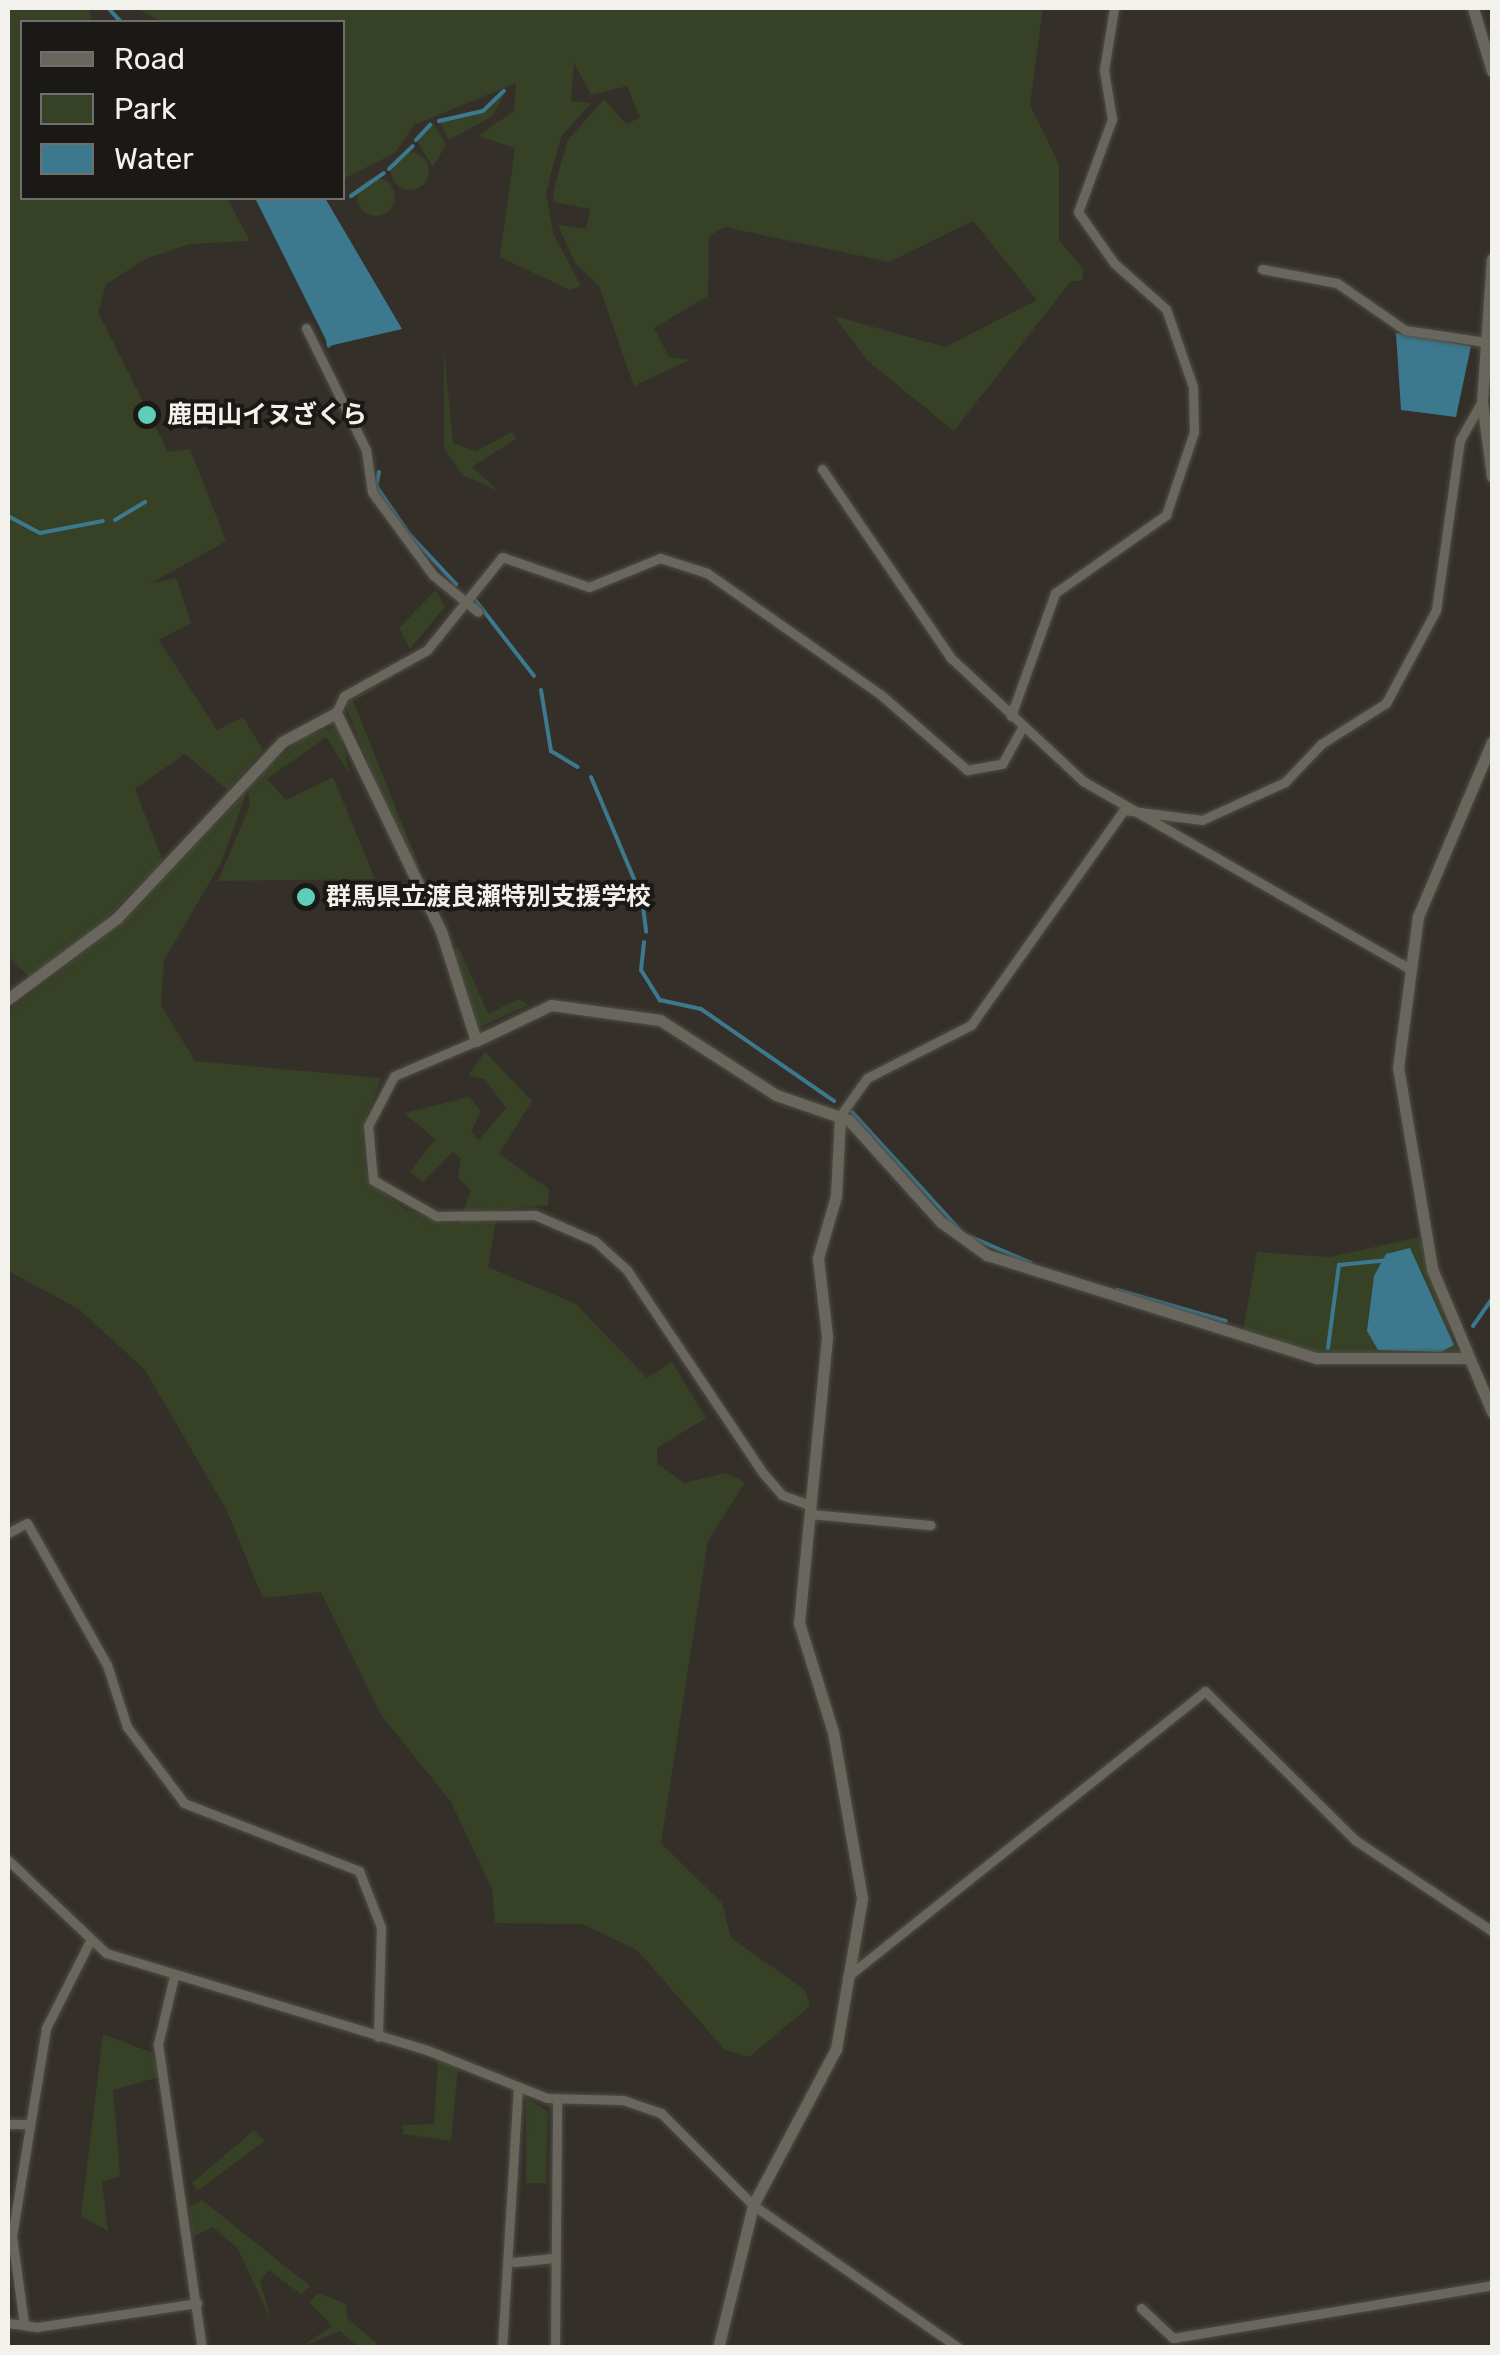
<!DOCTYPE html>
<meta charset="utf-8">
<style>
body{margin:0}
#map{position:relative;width:1500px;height:2355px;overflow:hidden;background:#343029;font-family:Rubik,"Noto Sans JP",sans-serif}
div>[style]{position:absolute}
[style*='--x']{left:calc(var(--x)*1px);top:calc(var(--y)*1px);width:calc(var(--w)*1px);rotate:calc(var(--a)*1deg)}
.green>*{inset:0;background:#364126}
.round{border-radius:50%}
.water>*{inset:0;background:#3c798f}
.stream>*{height:4px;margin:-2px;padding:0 2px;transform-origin:2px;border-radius:2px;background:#3c798f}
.roads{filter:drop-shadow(0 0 2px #4f4c46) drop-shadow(0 0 2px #4f4c46)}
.minor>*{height:9px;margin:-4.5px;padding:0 4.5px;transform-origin:4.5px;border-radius:4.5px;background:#69665e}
.tertiary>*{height:11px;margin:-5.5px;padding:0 5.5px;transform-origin:5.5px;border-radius:5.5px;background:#69665e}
.dots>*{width:28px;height:28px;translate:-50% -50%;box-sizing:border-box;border:5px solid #1a1915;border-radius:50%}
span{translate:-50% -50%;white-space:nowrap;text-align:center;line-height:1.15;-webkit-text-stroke:8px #1a1915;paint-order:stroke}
.poi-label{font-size:25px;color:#f3f1ec;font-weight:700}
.left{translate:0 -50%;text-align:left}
.frame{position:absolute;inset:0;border:10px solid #f3f1ec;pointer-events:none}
.legend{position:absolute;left:20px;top:20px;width:325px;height:180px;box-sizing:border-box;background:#1a1915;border:2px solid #716f6b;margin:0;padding:12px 18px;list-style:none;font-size:30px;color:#f3f1ec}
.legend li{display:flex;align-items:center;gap:20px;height:50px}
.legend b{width:50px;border:2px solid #716f6b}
</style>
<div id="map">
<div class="green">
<i style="clip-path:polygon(8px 8px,89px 8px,92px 22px,22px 22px,22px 198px,227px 198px,250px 241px,190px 244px,148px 258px,106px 284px,98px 312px,168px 452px,190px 449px,226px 541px,150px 584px,176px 578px,191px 623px,159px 640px,217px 730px,243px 717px,263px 750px,228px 790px,185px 754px,135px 789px,163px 861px,87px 938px,30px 978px,8px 956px)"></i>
<i style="clip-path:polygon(136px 8px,1043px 8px,1030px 105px,1059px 164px,1059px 240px,1084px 270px,1082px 281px,1071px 281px,954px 431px,868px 361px,834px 316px,945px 347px,1037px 300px,973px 221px,889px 262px,725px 227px,709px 236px,708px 296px,654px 328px,669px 357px,689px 360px,634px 386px,599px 286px,575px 263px,558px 225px,586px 229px,590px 209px,554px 202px,553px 194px,567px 141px,604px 99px,626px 124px,640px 118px,627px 86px,591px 95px,574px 63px,571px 101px,591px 103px,561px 137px,546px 192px,553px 233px,581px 286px,570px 290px,500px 257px,515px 148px,478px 136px,514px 111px,516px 83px,414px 125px,395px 153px,345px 178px,342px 22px,162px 22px)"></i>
<i style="clip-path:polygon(506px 92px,492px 116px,449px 140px,439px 121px,483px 111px)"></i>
<i style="clip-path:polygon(433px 123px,446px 145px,433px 167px,416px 140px)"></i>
<i class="round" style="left:391px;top:152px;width:38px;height:38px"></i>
<i class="round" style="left:357px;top:178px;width:38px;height:38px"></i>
<i style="clip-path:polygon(444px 350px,453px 443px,476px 451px,512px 432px,516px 439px,472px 467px,499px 491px,462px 475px,444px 448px)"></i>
<i style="clip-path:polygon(436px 590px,445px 607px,410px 649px,399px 628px)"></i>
<i style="clip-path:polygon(417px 662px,353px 701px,419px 866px,411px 871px,345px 704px)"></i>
<i style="clip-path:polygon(339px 726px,349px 773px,326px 737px,267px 779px,286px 800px,333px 777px,375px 879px,218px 881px,250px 805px,248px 789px,221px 863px,164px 960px,161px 1005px,195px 1061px,381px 1078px,362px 1130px,367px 1180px,406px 1210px,447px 1222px,459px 1224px,471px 1190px,458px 1178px,461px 1158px,453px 1152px,423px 1182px,410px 1172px,435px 1139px,404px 1113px,469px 1097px,481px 1111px,471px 1132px,479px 1140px,506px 1108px,485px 1079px,468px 1075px,485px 1052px,532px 1101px,499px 1154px,549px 1189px,548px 1205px,498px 1210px,488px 1267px,576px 1304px,647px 1378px,672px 1362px,706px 1418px,657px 1448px,657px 1463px,684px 1483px,725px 1473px,745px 1482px,708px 1541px,661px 1843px,722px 1903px,731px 1938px,805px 1990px,810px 2006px,749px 2057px,724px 2049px,637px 1950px,582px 1924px,495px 1923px,492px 1889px,451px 1802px,381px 1715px,321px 1592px,263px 1598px,226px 1509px,145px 1370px,79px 1309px,8px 1271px,8px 1011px,125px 921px,270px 765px,304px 736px)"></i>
<i style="clip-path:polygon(459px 948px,488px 1014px,518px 999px,529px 1005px,479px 1027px,453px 950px)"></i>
<i style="clip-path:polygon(1419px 1237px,1457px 1351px,1315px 1353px,1243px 1331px,1257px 1252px,1330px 1257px)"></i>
<i style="clip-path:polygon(103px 2034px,153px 2053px,159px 2077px,113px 2090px,120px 2176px,102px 2182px,108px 2231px,81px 2216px)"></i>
<i style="clip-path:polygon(438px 2059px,458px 2067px,451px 2141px,403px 2134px,403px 2125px,434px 2124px)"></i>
<i style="clip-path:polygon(526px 2097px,548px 2112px,546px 2183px,526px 2183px)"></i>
<i style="clip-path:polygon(254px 2130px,265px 2141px,197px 2191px,192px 2183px)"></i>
<i style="clip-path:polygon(202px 2200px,310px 2286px,301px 2294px,269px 2270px,260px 2280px,271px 2320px,238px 2249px,213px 2227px,193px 2237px,189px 2207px)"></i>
<i style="clip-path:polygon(318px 2293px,346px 2304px,347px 2318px,381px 2347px,358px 2347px,340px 2331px,301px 2347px,332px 2326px,309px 2302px)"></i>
</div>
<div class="water">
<i style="clip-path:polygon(255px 198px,325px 198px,402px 329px,329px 346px)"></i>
<i style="clip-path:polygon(1396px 333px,1471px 346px,1456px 417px,1401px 410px)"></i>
<i style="clip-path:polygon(1410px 1248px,1454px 1345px,1441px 1352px,1378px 1350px,1367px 1331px,1374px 1276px,1386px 1254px)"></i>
</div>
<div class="stream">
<i style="--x:108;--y:8;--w:19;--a:47"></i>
<i style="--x:439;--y:121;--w:45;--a:-12.8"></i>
<i style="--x:483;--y:111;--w:29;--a:-44"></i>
<i style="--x:416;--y:140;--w:21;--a:-47"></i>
<i style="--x:389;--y:169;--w:33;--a:-44"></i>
<i style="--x:351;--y:196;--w:40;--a:-34.9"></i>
<i style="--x:325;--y:324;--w:22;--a:80"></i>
<i style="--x:379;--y:472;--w:14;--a:102"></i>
<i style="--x:376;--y:486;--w:58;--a:55.5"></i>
<i style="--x:409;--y:534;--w:69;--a:46.8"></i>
<i style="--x:8;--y:516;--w:36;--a:28"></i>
<i style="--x:40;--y:533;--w:64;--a:-10.8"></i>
<i style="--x:115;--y:520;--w:35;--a:-31"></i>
<i style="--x:472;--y:596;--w:101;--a:52.2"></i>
<i style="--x:541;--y:690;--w:62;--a:80.7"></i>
<i style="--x:551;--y:751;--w:31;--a:31"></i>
<i style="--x:591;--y:777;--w:131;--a:67.1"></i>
<i style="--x:642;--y:898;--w:34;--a:83"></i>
<i style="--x:644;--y:942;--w:28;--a:96"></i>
<i style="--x:641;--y:970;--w:36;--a:58"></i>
<i style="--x:660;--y:1000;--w:42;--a:12.4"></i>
<i style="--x:701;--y:1009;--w:162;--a:34.7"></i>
<i style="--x:852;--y:1112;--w:159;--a:47.6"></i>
<i style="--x:971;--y:1237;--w:65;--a:23.4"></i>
<i style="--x:1117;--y:1290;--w:113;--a:15.9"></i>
<i style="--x:1473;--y:1326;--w:33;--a:-55"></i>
<i style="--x:1328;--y:1348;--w:84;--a:-82.5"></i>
<i style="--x:1339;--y:1265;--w:50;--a:-5.7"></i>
</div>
<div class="roads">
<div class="minor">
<i style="--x:1262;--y:269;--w:76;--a:10.6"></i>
<i style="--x:1337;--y:283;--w:83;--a:34.7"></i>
<i style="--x:1405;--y:330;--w:81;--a:8.5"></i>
<i style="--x:306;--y:328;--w:136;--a:63.8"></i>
<i style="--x:366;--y:450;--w:42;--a:81.9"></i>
<i style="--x:372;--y:492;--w:103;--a:53.7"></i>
<i style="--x:433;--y:575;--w:58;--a:39.4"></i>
<i style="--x:822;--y:469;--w:229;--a:55.7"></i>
<i style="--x:951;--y:658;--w:180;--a:43"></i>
<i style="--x:1083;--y:781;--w:373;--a:29.9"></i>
<i style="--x:336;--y:713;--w:19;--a:-65"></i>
<i style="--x:344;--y:696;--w:95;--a:-29"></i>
<i style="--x:427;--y:650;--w:119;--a:-51.1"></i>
<i style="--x:502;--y:557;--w:92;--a:19"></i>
<i style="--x:589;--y:587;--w:77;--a:-22.2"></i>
<i style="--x:660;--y:558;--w:49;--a:17.7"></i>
<i style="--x:707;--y:573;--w:211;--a:35"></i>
<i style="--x:880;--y:694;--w:116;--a:41.1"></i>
<i style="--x:967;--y:770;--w:36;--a:-10"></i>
<i style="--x:1002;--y:764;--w:41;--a:-60.9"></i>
<i style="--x:1011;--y:716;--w:131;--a:-70.3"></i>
<i style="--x:1055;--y:593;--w:136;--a:-35.1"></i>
<i style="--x:1166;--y:515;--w:88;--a:-71.4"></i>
<i style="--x:1194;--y:432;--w:45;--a:-91.3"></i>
<i style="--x:1193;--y:387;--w:83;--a:-109.1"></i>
<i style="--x:1166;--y:309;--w:69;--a:-138.5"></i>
<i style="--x:1114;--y:263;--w:62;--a:-125.2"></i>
<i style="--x:1078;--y:212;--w:99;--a:-69.9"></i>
<i style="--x:1112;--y:119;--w:50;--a:-99.3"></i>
<i style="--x:1104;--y:70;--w:63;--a:-80.8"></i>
<i style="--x:476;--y:1041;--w:89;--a:156.9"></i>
<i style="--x:394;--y:1076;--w:56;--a:117.5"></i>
<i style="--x:368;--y:1126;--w:54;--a:84.7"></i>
<i style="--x:373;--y:1180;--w:73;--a:29.7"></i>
<i style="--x:436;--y:1216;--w:99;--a:-0.6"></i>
<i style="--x:535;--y:1215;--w:65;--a:23.4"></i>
<i style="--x:595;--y:1241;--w:43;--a:42.2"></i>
<i style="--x:627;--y:1270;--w:244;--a:56.2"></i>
<i style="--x:763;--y:1473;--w:29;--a:49"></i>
<i style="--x:782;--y:1495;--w:30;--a:20"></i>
<i style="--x:840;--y:1116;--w:47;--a:-54.6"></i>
<i style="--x:867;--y:1078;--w:117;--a:-27"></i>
<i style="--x:971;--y:1025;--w:264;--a:-54.6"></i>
<i style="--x:1124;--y:810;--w:79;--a:7.3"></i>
<i style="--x:1202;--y:820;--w:91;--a:-24.6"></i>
<i style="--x:1285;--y:782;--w:52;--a:-46.5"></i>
<i style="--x:1321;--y:744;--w:77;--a:-32.2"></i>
<i style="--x:1386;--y:703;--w:106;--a:-61.7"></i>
<i style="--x:1436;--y:610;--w:172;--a:-82"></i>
<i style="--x:1460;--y:440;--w:45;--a:-60.6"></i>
<i style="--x:809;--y:1514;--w:122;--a:5.2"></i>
<i style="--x:8;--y:1533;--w:21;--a:-28"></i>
<i style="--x:27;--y:1523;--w:163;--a:60.6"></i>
<i style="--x:107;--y:1665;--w:65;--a:72.1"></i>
<i style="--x:127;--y:1727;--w:95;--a:53.1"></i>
<i style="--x:184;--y:1803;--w:188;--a:21.2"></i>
<i style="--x:359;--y:1871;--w:60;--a:68.6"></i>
<i style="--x:381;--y:1927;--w:110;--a:91.6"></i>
<i style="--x:8;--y:1860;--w:135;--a:43.5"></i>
<i style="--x:106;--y:1953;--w:335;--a:16.8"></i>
<i style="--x:427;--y:2050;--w:129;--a:21.8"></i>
<i style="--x:547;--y:2098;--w:76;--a:1.5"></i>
<i style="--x:623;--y:2100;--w:40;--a:18.9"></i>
<i style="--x:661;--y:2113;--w:130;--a:45"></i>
<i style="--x:753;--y:2205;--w:251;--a:34.8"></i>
<i style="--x:174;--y:1976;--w:70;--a:103.2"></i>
<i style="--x:158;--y:2044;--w:307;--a:81.8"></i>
<i style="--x:847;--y:1977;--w:458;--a:-38.6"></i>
<i style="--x:1205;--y:1691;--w:211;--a:44.8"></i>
<i style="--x:1355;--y:1840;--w:164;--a:33.6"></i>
<i style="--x:8;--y:2124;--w:22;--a:0"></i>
<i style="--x:514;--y:2262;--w:40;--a:-5.7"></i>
<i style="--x:1141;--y:2308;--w:44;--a:43.2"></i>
<i style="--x:1173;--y:2338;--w:323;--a:-9.4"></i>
<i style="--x:8;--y:2323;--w:29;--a:8"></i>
<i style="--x:37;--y:2327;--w:162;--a:-8.5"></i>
<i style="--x:24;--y:2324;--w:89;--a:-97.8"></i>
<i style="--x:12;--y:2236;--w:211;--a:-80.7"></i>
<i style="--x:46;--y:2028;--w:95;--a:-63.2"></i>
<i style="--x:502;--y:2348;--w:261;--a:-86.5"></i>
<i style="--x:555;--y:2348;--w:248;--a:-89.5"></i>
</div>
<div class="tertiary">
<i style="--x:1473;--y:8;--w:66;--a:73.2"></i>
<i style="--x:1492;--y:259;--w:142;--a:94"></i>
<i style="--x:1482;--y:401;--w:76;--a:82.4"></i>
<i style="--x:1492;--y:742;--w:189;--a:113"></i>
<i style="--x:1418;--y:916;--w:152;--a:97.5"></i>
<i style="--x:1398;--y:1067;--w:205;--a:80.4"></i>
<i style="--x:1432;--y:1269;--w:155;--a:67.2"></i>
<i style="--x:8;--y:999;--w:136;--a:-36.6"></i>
<i style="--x:117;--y:918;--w:241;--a:-46.8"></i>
<i style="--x:282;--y:742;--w:61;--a:-28.2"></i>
<i style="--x:336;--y:713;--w:242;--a:64.3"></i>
<i style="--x:441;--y:931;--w:115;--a:72.3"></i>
<i style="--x:476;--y:1041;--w:83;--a:-25.6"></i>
<i style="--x:551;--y:1005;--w:110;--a:7.8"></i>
<i style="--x:660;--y:1020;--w:138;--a:32.9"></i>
<i style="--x:776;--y:1095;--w:77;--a:18.9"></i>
<i style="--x:849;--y:1120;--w:137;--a:48"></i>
<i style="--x:941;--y:1222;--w:57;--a:35.7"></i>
<i style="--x:987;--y:1255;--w:345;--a:17.4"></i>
<i style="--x:1316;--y:1358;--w:153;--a:0"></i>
<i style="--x:718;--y:2348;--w:147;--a:-76.2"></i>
<i style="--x:753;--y:2205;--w:177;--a:-62"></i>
<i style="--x:836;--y:2049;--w:153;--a:-80.2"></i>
<i style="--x:862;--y:1898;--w:169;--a:-99.9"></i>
<i style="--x:833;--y:1732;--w:114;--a:-107.3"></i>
<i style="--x:799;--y:1623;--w:288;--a:-84.4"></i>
<i style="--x:827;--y:1336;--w:79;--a:-96.6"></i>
<i style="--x:818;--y:1258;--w:65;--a:-73.8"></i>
<i style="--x:836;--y:1196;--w:80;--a:-87.1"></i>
</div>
</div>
<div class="dots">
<i style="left:147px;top:415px;background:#5eceb8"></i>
<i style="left:306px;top:897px;background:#5eceb8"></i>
</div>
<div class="poi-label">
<span class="left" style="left:167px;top:415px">鹿田山イヌざくら</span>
<span class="left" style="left:326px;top:897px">群馬県立渡良瀬特別支援学校</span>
</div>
<div class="frame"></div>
<ul class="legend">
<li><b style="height:12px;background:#69665e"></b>Road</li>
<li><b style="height:28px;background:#364126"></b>Park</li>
<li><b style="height:28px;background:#3c798f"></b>Water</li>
</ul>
</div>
